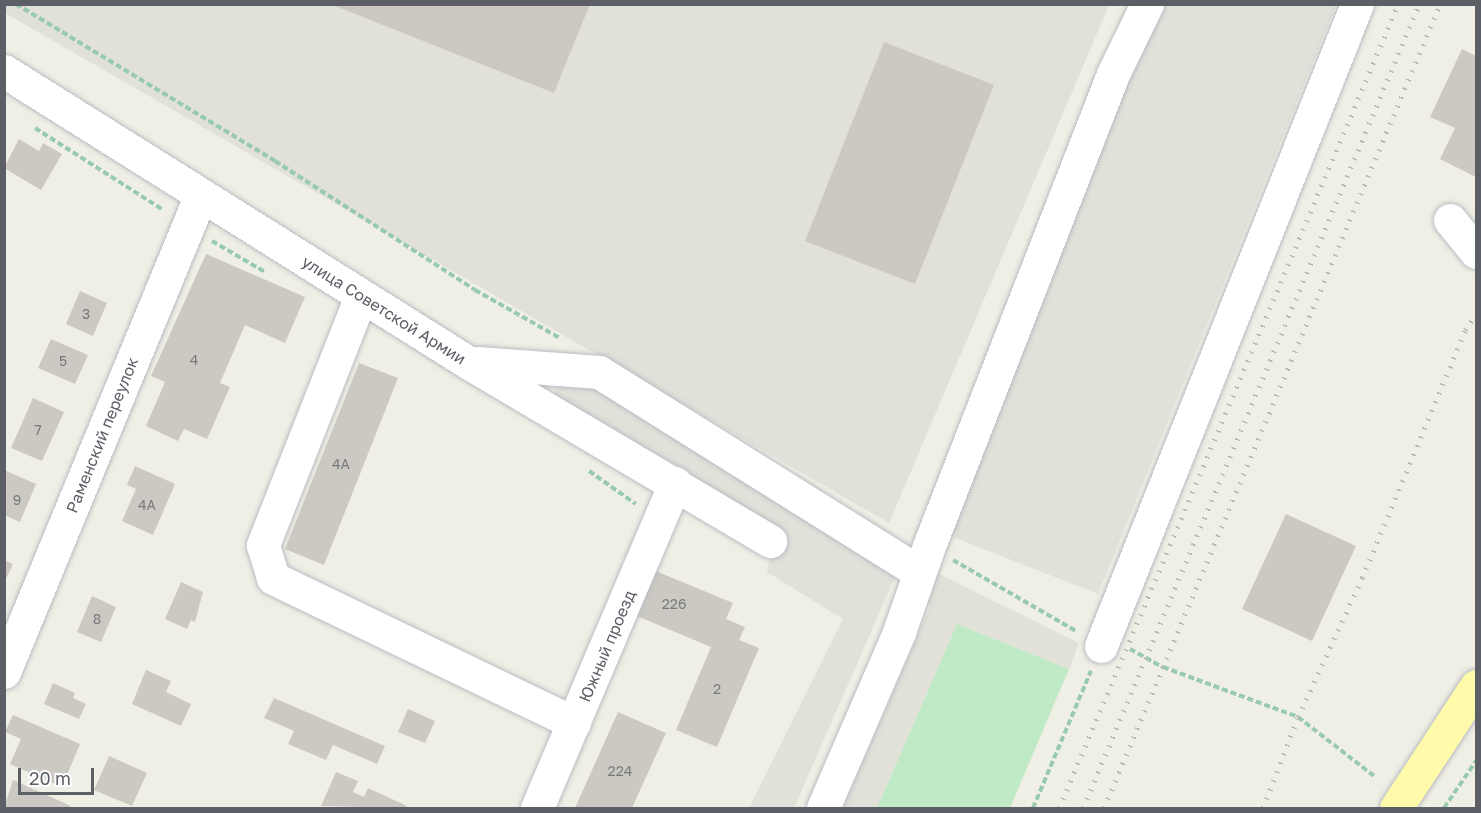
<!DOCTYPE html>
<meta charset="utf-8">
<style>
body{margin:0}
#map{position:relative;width:1481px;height:813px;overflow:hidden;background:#f0efe5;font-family:"Golos Text",sans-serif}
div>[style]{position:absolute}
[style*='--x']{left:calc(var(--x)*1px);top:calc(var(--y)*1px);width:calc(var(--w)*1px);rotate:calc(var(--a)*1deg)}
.industrial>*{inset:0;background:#e1e0d9}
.green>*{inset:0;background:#c0e9c5}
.building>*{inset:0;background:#cbc9c2}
.path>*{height:4px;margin-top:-2px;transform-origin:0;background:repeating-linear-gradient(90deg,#98cbad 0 6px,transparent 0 9px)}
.roads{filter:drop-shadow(0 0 2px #b9bcc2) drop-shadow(0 0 2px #b9bcc2)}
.minor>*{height:33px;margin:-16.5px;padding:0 16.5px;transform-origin:16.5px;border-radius:16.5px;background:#fff}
.major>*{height:33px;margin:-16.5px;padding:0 16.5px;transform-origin:16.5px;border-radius:16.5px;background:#fffbab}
.rail>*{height:4.5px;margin-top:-2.25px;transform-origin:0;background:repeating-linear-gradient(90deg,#b6b7b7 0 1.5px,transparent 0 9.5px)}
span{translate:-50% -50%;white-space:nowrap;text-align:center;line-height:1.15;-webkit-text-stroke:4.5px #fff;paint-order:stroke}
.number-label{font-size:14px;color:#787a7d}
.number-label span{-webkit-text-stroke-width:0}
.street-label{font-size:16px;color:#5c6066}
.frame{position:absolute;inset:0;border:6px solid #5c6066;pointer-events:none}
.scale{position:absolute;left:18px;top:768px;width:76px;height:27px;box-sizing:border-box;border:3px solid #5c6066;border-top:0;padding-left:8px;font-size:18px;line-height:21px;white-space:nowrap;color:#5c6066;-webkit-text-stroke:4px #fff;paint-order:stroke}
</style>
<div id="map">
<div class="industrial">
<i style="clip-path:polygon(5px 4px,1109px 5px,889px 523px,5px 13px)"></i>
<i style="clip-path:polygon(1164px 5px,1336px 5px,1098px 594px,951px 536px,1127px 82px)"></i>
<i style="clip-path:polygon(582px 379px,895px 577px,794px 808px,749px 808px,843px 619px,767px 572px,774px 540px,550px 400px,561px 381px)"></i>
<i style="clip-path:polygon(927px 568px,1079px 643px,1069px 669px,957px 624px,877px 808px,843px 808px,930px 607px,917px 592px)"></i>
</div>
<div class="green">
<i style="clip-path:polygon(957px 624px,1069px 669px,1010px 808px,877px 808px)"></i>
</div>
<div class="building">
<i style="clip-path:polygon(330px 4px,590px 4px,554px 93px)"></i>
<i style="clip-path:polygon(884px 42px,994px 85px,915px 284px,805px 241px)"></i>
<i style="clip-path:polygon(1462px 49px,1476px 56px,1476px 177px,1440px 159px,1455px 128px,1430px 117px)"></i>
<i style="clip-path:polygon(19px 139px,39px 151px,43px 143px,62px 154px,41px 190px,4px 168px)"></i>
<i style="clip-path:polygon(206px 254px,305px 297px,285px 343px,245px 325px,220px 383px,230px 387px,207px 439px,184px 429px,178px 441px,146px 426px,165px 382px,151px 376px)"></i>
<i style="clip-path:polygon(80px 291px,107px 303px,93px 336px,66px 324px)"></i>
<i style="clip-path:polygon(51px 339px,88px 355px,75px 384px,38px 368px)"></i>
<i style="clip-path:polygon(359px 363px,398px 378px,324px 565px,285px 549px)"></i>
<i style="clip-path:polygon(33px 398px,64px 412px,42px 461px,11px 448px)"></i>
<i style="clip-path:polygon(135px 466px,175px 484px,153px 535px,122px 521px,136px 489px,127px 485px)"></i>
<i style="clip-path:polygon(4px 470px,36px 484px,20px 522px,4px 515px)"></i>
<i style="clip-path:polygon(1286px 514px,1356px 546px,1312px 641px,1242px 609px)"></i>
<i style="clip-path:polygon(4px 560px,13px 564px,4px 583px)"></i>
<i style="clip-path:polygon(651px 569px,733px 603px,726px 619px,745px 627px,739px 640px,759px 648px,717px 747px,676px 730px,711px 647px,632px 614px)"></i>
<i style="clip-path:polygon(181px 582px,203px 592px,195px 622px,191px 620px,187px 629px,165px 619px)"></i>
<i style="clip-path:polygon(92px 596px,116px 607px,101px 642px,77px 632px)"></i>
<i style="clip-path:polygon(146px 670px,171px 681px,166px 692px,191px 704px,181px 726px,132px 704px)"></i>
<i style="clip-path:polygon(53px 683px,75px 693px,73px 698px,86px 704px,79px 719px,44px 704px)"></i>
<i style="clip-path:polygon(274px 698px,385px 746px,377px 764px,333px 745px,326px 760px,288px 744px,294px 731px,264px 718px)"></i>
<i style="clip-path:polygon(408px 709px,435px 721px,425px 743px,398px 732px)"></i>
<i style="clip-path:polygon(618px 712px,666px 733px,632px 808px,575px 808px)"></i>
<i style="clip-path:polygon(13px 715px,80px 744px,62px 787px,10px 764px,21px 739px,5px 732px)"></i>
<i style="clip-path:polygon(109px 756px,147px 773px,132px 806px,94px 790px)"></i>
<i style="clip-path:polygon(336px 772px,358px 781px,353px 792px,364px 797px,368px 788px,407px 806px,406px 808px,321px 806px)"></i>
<i style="clip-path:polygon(13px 780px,71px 806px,70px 808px,4px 808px)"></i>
</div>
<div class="path">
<i style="--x:16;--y:4;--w:303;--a:31.2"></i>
<i style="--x:275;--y:161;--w:238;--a:32.8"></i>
<i style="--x:475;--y:290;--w:98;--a:29.5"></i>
<i style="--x:35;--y:128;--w:152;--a:32.6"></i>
<i style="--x:212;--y:241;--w:61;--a:30.3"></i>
<i style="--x:589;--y:471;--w:57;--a:35.1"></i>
<i style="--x:953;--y:560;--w:142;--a:30"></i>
<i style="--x:1130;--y:649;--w:38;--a:29"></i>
<i style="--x:1163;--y:667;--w:144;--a:20.3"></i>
<i style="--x:1298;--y:717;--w:96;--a:37.8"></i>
<i style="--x:1033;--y:808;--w:149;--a:-67.1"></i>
<i style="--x:1444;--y:808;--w:57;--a:-55.8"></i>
</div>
<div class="roads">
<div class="minor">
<i style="--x:4;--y:71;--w:549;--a:32.13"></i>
<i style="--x:469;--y:363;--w:350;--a:30.6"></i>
<i style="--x:1450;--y:220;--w:41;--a:50.9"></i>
<i style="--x:361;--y:296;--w:268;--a:111.5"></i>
<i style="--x:263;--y:545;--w:34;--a:73"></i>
<i style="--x:273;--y:578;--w:334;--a:25.7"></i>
<i style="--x:478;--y:363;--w:121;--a:4.3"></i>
<i style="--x:599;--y:372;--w:377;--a:32"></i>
<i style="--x:1101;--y:646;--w:691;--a:-68.26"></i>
<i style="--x:4;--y:672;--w:514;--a:-67.58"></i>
<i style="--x:537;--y:808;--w:353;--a:-67"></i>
<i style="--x:823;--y:808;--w:192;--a:-66.6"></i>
<i style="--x:899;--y:632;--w:91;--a:-70.8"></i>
<i style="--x:929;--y:546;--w:507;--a:-68.7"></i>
<i style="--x:1113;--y:74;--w:78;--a:-64.1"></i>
</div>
<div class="major">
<i style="--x:1396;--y:808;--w:146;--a:-56.7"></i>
</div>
</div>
<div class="rail">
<i style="--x:1059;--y:808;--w:873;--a:-67.14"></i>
<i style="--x:1083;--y:808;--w:871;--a:-67.32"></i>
<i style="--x:1104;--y:808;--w:871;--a:-67.32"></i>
<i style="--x:1263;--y:808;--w:97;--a:-69"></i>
<i style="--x:1298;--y:717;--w:153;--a:-65.3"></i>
<i style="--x:1362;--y:578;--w:269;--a:-67.4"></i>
<i style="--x:1465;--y:330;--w:19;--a:-55"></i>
</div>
<div class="number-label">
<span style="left:86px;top:314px">3</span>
<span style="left:194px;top:360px">4</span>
<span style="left:63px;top:361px">5</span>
<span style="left:38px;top:430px">7</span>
<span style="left:341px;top:464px">4А</span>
<span style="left:17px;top:500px">9</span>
<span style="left:147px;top:505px">4А</span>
<span style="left:674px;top:604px">226</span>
<span style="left:97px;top:619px">8</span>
<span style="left:717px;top:689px">2</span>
<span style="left:620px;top:771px">224</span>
</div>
<div class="street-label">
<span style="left:384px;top:310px;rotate:32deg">улица Советской Армии</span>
<span style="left:102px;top:435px;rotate:-68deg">Раменский переулок</span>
<span style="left:607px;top:646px;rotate:-67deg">Южный проезд</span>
</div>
<div class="frame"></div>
<div class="scale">20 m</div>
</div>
